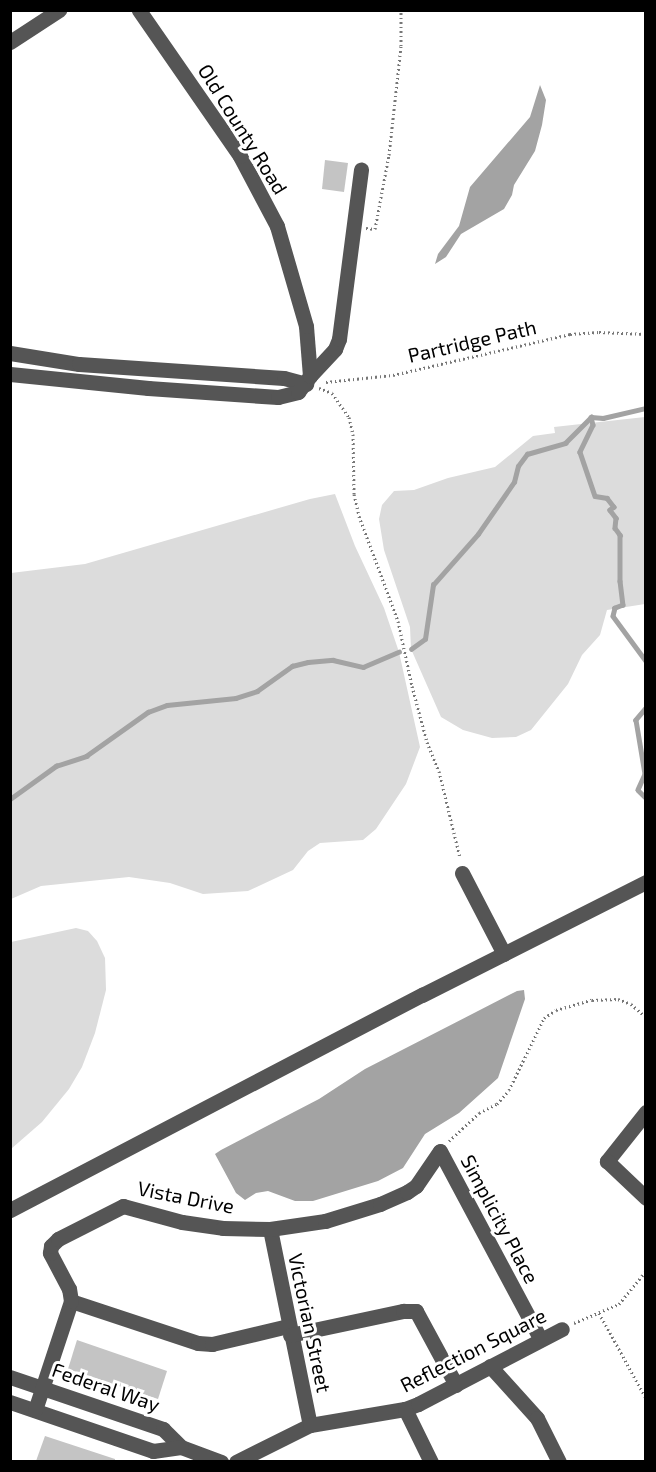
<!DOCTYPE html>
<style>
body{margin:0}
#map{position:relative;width:656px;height:1472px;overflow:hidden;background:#fff;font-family:"Exo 2",sans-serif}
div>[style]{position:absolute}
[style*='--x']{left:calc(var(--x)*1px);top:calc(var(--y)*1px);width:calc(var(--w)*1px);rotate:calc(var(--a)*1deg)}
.green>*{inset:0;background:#dcdcdc}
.water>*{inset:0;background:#a3a3a3}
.stream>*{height:4.5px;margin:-2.25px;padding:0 2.25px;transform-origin:2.25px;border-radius:2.25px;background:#a3a3a3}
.building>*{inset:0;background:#c4c4c4}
.path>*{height:3px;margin-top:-1.5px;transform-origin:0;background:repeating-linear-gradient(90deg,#777 0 1.5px,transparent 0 4.5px)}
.minor>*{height:15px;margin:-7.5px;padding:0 7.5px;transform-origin:7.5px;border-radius:7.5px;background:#555}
span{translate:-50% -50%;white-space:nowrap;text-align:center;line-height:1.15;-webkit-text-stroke:6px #fff;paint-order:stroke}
.street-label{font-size:20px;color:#000}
.frame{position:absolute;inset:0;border:12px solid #000;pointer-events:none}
</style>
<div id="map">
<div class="green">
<i style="clip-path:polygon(645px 417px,645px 604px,607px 610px,600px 635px,582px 655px,568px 684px,531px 730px,516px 737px,492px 738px,463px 730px,441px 717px,411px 649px,410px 627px,384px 550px,379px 519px,382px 505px,394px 491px,414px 490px,448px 478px,495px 467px,533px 436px,555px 433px,554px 427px)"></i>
<i style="clip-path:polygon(335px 494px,355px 546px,384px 608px,399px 652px,420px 747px,406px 784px,376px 829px,363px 840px,320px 843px,308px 851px,293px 870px,248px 891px,203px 894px,170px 883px,129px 877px,41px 886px,11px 899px,11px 573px,85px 564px,310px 499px)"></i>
<i style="clip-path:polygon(76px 928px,88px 931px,97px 941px,105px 958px,106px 990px,95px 1033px,82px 1067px,69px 1089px,42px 1122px,11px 1149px,11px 942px)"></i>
</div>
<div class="water">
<i style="clip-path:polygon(540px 85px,546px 100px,542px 125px,535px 151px,514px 185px,512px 195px,504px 209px,461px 234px,446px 257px,435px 264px,438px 254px,459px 226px,470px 187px,530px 117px)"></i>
<i style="clip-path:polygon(524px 990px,525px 999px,498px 1078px,459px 1113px,425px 1134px,403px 1168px,378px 1181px,313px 1201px,295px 1201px,268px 1191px,256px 1193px,245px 1200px,236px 1193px,215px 1154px,221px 1150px,319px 1099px,365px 1069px,517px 991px)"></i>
</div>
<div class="stream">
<i style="--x:591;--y:417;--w:8;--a:76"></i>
<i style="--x:593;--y:425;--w:30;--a:116"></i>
<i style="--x:580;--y:452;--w:46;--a:71.2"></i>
<i style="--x:595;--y:496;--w:12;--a:9"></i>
<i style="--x:607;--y:498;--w:11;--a:52"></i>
<i style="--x:614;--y:507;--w:5;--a:143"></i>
<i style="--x:610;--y:510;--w:10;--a:53"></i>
<i style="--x:616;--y:518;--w:10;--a:96"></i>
<i style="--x:615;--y:528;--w:9;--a:54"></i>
<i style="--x:620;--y:535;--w:46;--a:90"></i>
<i style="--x:620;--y:581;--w:24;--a:83"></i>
<i style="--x:623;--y:605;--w:9;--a:159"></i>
<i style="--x:615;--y:608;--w:8;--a:104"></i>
<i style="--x:613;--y:616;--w:56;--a:53.7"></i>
<i style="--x:411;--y:649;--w:17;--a:-36"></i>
<i style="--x:425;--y:639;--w:55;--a:-81.6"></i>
<i style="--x:433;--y:585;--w:68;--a:-48.6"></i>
<i style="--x:478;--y:534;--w:63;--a:-55.3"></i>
<i style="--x:514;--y:482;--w:16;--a:-76"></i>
<i style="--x:518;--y:466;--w:15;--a:-53"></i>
<i style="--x:527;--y:454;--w:40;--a:-16"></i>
<i style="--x:565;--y:443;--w:37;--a:-45"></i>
<i style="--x:591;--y:417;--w:12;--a:5"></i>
<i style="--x:603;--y:418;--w:44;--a:-13.1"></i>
<i style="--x:646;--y:708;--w:16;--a:130"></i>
<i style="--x:636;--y:720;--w:55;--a:80.5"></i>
<i style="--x:645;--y:774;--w:17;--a:114"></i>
<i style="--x:638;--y:790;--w:11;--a:45"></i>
<i style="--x:10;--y:799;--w:57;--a:-35.7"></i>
<i style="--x:56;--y:766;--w:32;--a:-18"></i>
<i style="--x:86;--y:756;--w:76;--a:-35.4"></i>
<i style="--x:148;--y:712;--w:20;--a:-20"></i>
<i style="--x:167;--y:705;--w:69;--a:-5.8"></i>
<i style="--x:236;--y:698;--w:22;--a:-18"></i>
<i style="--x:257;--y:691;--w:43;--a:-35.5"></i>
<i style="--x:292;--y:666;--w:16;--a:-14"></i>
<i style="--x:308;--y:662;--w:25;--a:-5"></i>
<i style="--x:333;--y:660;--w:31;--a:13"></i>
<i style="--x:363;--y:667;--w:39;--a:-23"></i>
</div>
<div class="building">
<i style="clip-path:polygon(325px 160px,348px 163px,344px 192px,322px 189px)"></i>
<i style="clip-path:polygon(77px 1340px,167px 1371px,158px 1399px,68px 1369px)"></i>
<i style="clip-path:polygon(45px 1436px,115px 1459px,115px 1461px,36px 1461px)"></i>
</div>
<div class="path">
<i style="--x:366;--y:228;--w:9;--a:6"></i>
<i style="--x:375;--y:229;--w:75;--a:-79.3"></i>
<i style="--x:389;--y:155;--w:110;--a:-83.7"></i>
<i style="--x:401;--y:46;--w:36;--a:-90"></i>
<i style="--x:326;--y:382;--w:67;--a:-6"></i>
<i style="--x:393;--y:375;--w:182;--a:-13"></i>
<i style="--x:570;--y:334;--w:29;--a:-4"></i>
<i style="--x:599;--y:332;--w:47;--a:2.4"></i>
<i style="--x:319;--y:388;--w:14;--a:21"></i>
<i style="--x:332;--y:393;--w:29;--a:55"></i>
<i style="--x:349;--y:417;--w:17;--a:77"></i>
<i style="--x:353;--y:434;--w:60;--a:89"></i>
<i style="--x:354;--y:494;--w:23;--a:77"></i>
<i style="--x:359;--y:516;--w:112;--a:69.6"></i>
<i style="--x:398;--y:621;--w:66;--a:77.8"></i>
<i style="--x:412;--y:686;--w:58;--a:75"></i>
<i style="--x:427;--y:742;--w:31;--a:68"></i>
<i style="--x:439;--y:771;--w:89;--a:76.4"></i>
<i style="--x:449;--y:1141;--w:41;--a:-43"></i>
<i style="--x:479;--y:1113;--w:20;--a:-27"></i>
<i style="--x:497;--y:1104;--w:18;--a:-49"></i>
<i style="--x:509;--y:1090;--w:80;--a:-64.1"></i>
<i style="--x:544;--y:1018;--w:14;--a:-34"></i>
<i style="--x:556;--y:1010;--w:37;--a:-16"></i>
<i style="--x:592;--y:1000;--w:26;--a:-2"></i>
<i style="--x:618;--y:999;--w:14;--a:21"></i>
<i style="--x:631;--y:1004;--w:20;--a:41"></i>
<i style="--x:599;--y:1313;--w:97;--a:61.1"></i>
<i style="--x:574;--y:1323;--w:49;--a:-22.9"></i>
<i style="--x:619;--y:1304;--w:43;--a:-50.7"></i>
</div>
<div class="minor">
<i style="--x:10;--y:42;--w:59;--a:-33.1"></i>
<i style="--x:10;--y:353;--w:70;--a:9.1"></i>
<i style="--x:79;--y:364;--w:205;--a:3.9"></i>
<i style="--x:284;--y:378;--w:23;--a:15"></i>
<i style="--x:10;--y:374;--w:139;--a:5.8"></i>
<i style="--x:148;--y:388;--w:130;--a:4"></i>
<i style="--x:278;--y:397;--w:21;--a:-14"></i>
<i style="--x:298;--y:392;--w:20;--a:-53"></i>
<i style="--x:310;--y:376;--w:50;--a:-94.6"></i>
<i style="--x:306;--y:326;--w:104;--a:-106.2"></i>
<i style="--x:277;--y:226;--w:79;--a:-117.9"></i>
<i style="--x:240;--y:156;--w:178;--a:-124.7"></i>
<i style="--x:310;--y:376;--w:37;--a:-47"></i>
<i style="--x:335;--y:349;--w:11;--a:-68"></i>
<i style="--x:339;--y:339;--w:171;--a:-82.6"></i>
<i style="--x:462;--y:873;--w:91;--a:62.6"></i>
<i style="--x:646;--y:1112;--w:63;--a:128.5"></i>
<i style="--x:607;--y:1161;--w:54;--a:43.5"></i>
<i style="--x:440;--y:1151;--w:212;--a:61.9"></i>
<i style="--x:10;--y:1210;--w:465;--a:-27.6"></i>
<i style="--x:422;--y:995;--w:251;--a:-26.8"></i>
<i style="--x:270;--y:1229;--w:200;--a:78.5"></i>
<i style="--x:71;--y:1301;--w:134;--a:18.3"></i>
<i style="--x:198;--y:1343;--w:14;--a:4"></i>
<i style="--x:212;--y:1344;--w:78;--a:-13.3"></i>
<i style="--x:290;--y:1335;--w:116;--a:-12"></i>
<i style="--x:403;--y:1311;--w:13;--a:0"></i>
<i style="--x:416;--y:1311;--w:84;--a:61.6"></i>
<i style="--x:490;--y:1366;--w:70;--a:47.9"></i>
<i style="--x:537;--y:1418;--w:49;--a:63.4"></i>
<i style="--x:10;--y:1377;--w:162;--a:18.8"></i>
<i style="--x:163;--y:1429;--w:25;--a:45"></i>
<i style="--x:181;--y:1447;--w:43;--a:20.6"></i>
<i style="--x:10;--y:1402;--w:151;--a:18.9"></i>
<i style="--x:153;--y:1451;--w:28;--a:-8"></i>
<i style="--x:405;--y:1409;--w:59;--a:63.9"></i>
<i style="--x:35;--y:1410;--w:115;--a:-71.7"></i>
<i style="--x:71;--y:1301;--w:12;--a:-99"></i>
<i style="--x:69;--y:1289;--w:41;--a:-117.8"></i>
<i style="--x:50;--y:1253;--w:7;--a:-82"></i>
<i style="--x:51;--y:1246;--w:10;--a:-45"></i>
<i style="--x:58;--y:1239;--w:73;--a:-26.9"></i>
<i style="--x:123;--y:1206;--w:61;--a:15.2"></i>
<i style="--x:182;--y:1222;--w:41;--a:8.3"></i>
<i style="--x:223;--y:1228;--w:47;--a:1.2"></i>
<i style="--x:270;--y:1229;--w:56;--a:-8.3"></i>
<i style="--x:325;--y:1221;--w:58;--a:-17.2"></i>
<i style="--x:380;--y:1204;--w:30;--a:-24"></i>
<i style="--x:407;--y:1192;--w:11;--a:-34"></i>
<i style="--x:416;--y:1186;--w:42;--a:-55.6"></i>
<i style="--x:236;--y:1462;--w:83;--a:-26.6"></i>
<i style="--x:310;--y:1425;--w:96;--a:-9.6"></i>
<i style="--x:405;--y:1409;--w:14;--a:-21"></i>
<i style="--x:418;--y:1404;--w:162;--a:-27.5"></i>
</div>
<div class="street-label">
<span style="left:243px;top:129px;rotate:58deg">Old County Road</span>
<span style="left:472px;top:341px;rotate:-13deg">Partridge Path</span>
<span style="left:186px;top:1197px;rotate:11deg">Vista Drive</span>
<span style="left:500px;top:1219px;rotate:62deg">Simplicity Place</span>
<span style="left:310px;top:1323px;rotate:78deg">Victorian Street</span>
<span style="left:473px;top:1350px;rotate:-27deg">Reflection Square</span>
<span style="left:106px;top:1387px;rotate:19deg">Federal Way</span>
</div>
<div class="frame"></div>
</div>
